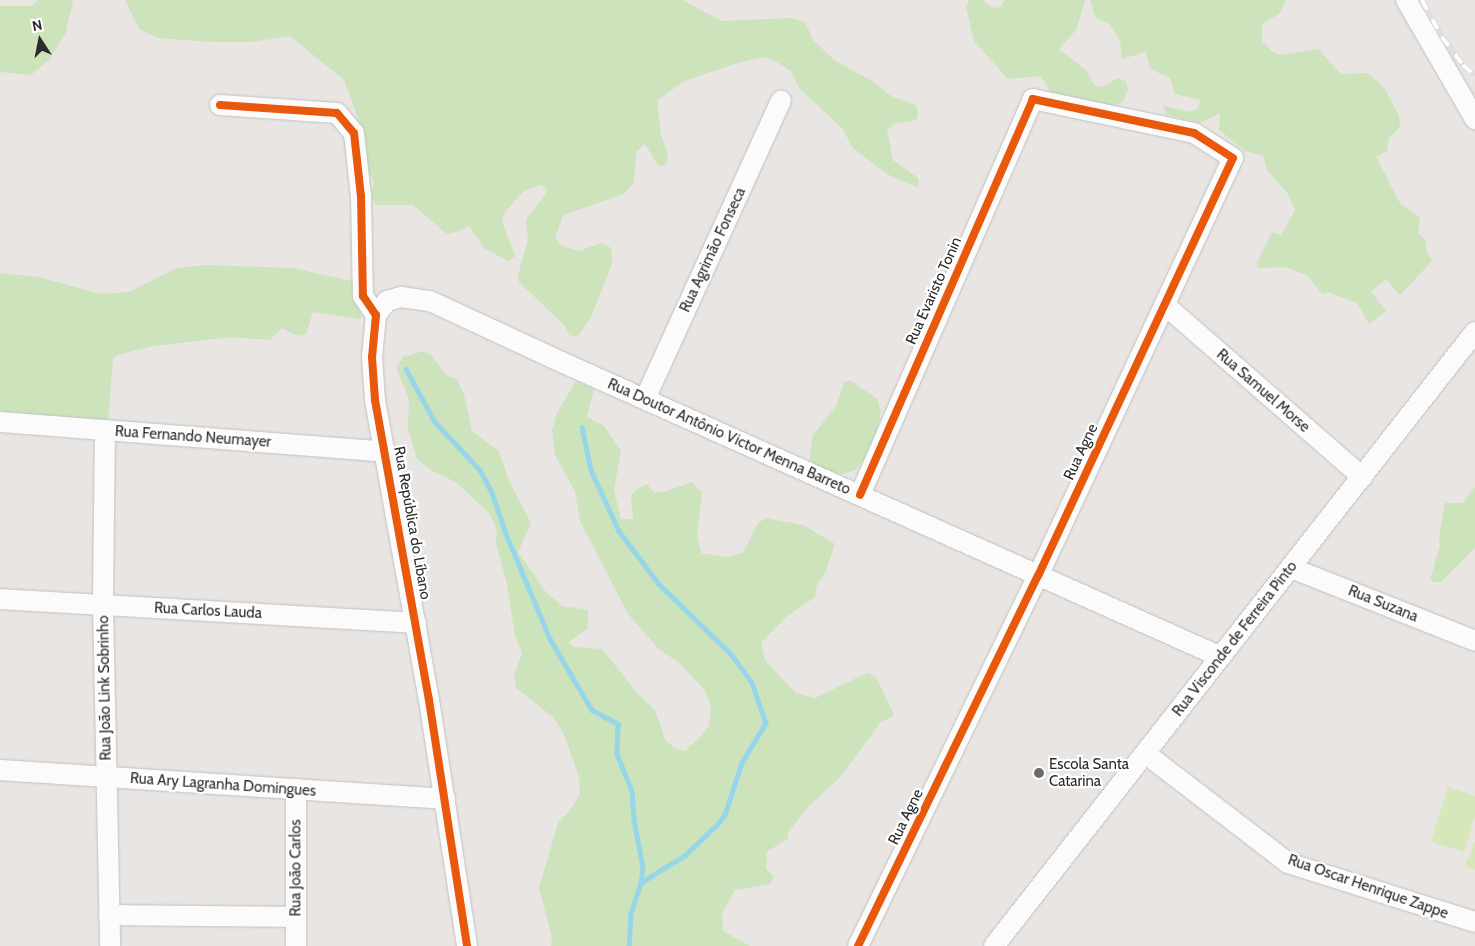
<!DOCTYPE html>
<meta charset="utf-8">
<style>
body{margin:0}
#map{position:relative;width:1475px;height:946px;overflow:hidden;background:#e8e5e2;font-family:Cabin,sans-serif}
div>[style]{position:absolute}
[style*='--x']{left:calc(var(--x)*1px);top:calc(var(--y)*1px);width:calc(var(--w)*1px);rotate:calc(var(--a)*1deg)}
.green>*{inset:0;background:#cce3bc}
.pitch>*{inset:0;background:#d6e7b9}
.stream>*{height:4.5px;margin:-2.25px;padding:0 2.25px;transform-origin:2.25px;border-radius:2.25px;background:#97d6e8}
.roads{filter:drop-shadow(0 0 1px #c2c1c2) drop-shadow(0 0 1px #c2c1c2)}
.minor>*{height:20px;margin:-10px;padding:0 10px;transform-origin:10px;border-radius:10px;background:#fcfbfb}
.rail>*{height:5.5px;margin-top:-2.75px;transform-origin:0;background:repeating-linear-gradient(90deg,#fff 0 11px,#dedddf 0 22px);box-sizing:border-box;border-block:1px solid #dedddf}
.cycleway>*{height:8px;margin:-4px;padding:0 4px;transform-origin:4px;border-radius:4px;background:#e8590c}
.dots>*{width:14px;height:14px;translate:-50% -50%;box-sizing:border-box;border:2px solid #fff;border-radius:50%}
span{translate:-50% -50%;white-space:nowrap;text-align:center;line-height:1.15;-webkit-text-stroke:4.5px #fff;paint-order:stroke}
.street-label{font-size:15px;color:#2b2b2b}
.poi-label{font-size:15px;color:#2b2b2b}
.left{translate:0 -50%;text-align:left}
.north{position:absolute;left:15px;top:15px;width:50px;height:50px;-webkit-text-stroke:4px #fff;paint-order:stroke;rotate:349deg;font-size:14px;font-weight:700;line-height:20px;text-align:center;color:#2b2b2b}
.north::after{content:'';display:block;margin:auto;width:18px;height:22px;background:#2b2b2b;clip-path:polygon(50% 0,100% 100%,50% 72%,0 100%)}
</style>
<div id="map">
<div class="green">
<i style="clip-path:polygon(38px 0,73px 0,66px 32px,50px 59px,31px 75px,0 72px,0 6px,32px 6px)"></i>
<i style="clip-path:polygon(125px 0,682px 0,722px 21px,791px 18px,805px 22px,813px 40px,834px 60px,872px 81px,891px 96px,916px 105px,918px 113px,916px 120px,893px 124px,887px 130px,893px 160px,919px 179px,918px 188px,887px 174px,852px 147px,843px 129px,799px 88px,791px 71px,773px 60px,763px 57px,741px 62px,684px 81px,657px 101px,661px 135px,668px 155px,667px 164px,659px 167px,645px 144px,636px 152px,634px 182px,624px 194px,563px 215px,555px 238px,561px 245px,579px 251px,601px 243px,611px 248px,612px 264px,591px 317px,579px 335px,575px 337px,569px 335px,564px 325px,519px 282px,518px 275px,528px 240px,526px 220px,548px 190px,541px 185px,524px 191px,504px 213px,502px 221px,515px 256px,508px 261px,485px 249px,469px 226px,457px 232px,447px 234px,413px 205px,377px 205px,371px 198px,374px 182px,365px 167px,358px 118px,344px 80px,290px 36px,252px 42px,212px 42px,158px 38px,139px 29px)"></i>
<i style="clip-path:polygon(969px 0,982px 0,991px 7px,1000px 8px,1005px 0,1085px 0,1076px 30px,1059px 49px,1087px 71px,1094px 85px,1102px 87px,1118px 78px,1126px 82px,1128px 90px,1122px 103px,1105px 106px,1051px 93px,1041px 76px,1008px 79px,974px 41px,966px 7px)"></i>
<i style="clip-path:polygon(1090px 0,1286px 0,1279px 14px,1262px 24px,1262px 41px,1272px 51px,1280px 55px,1318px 49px,1341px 74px,1368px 73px,1385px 89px,1399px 116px,1400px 127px,1389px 138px,1387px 151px,1376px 157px,1401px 205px,1420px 217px,1418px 233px,1425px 239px,1427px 253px,1432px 261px,1400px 295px,1386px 279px,1371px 292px,1386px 311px,1369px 324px,1357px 303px,1328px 292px,1322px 294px,1307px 275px,1284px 267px,1259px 268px,1256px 264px,1272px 232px,1281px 235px,1295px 210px,1288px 194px,1267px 170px,1263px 155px,1245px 151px,1219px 130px,1220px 113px,1200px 123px,1166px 114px,1163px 106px,1190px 112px,1198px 109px,1201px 100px,1175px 94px,1170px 78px,1150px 69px,1146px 52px,1122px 59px,1120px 41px,1110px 25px,1095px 17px)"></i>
<i style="clip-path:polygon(206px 265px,292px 268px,360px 283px,361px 319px,313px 312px,306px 334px,298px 336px,282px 328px,270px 340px,230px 337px,154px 346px,121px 354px,113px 358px,108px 424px,0 414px,0 273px,38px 277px,101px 294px,129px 292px,177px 268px)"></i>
<i style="clip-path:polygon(424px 351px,432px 356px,447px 376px,457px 379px,464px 395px,472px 431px,499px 451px,510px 483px,531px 523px,518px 552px,545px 591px,562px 606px,588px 610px,588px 628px,569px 642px,573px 647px,602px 649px,637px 693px,655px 710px,665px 739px,674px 748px,685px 751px,701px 736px,709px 726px,711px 707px,705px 690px,679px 663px,658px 648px,628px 614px,580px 521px,575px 491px,555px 455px,552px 430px,557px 413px,576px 381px,594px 389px,587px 417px,604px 426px,621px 451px,614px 490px,621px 519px,633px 519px,631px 495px,639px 488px,647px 484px,654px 493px,667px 491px,692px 482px,702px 492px,697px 535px,701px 553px,727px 557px,743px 553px,758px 523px,766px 518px,803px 525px,835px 544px,825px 573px,817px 585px,815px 597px,786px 617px,761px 643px,765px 661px,796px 693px,815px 698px,867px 673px,876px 677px,894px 715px,880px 723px,840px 777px,807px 808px,788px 832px,788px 838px,767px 852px,766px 869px,774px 877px,770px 884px,735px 890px,722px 913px,723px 931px,750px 946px,551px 946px,552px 937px,539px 888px,558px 823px,571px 809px,580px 794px,579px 777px,564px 734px,553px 717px,516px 688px,514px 676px,522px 653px,515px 636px,507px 584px,496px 544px,497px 530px,490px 514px,456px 482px,434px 472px,417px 459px,408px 429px,409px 399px,396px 367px,403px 357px)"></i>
<i style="clip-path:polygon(850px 380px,877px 399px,881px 411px,877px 430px,871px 448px,856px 470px,842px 474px,823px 470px,809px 460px,813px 435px,836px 406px,844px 382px)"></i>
<i style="clip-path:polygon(1475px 487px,1475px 548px,1441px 582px,1434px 582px,1430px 580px,1440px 546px,1439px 537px,1445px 503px,1463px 503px)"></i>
</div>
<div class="pitch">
<i style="clip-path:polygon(1448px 787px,1475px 796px,1475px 817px,1464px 852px,1431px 842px)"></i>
<i style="clip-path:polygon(1475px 841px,1475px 870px,1465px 866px)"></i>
</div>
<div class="stream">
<i style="--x:406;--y:369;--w:60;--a:61.3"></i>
<i style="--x:435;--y:422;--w:66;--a:46.8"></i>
<i style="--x:480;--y:470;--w:26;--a:62"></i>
<i style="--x:492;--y:493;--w:46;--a:70.8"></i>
<i style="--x:507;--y:536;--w:112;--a:67.3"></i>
<i style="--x:550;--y:639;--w:82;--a:59.4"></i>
<i style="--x:592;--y:710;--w:30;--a:28"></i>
<i style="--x:618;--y:724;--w:30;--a:92"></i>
<i style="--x:617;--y:754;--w:40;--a:68"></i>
<i style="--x:632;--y:791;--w:29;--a:86"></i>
<i style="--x:634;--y:820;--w:48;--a:79.2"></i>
<i style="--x:643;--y:867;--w:16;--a:97"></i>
<i style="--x:641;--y:883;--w:32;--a:108"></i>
<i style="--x:631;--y:913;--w:33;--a:93"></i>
<i style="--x:582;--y:427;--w:44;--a:78.2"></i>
<i style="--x:591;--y:470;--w:67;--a:65.3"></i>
<i style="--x:619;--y:531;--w:66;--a:53"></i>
<i style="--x:659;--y:584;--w:102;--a:44.2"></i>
<i style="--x:732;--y:655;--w:34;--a:54"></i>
<i style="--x:752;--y:683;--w:42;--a:70.7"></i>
<i style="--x:766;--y:723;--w:47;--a:121"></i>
<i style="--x:742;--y:763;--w:55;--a:108.1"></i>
<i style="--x:725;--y:815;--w:11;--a:128"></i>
<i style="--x:718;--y:824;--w:45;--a:135.9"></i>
<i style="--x:686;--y:855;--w:53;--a:148.1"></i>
</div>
<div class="roads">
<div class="minor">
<i style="--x:1406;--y:0;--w:138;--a:59.9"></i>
<i style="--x:220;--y:105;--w:117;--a:3.9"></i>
<i style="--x:337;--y:113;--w:26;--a:50"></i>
<i style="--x:354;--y:133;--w:63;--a:83.7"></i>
<i style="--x:361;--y:196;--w:100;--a:88.9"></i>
<i style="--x:363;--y:296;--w:23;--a:56"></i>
<i style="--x:376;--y:315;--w:42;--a:95.4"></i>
<i style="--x:372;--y:357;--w:43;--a:86"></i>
<i style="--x:375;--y:400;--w:305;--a:79.8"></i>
<i style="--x:429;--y:700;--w:249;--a:81.2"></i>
<i style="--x:1165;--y:305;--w:262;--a:41.1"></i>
<i style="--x:376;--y:315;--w:18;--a:-52"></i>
<i style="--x:387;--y:301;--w:15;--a:-16"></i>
<i style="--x:401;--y:297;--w:29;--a:8"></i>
<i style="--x:430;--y:301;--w:140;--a:24.9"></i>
<i style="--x:557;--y:360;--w:727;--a:24.1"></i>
<i style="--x:645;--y:399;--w:328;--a:-65.5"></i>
<i style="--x:0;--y:422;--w:387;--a:4.4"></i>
<i style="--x:105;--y:430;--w:175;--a:90.7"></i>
<i style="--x:103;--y:605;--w:341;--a:88.8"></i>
<i style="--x:1291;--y:568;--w:198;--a:21.6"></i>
<i style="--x:0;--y:599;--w:417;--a:3.3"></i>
<i style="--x:1146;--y:754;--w:179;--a:37.5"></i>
<i style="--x:1288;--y:863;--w:196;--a:17.5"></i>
<i style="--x:0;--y:770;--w:446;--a:3.7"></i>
<i style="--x:296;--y:789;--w:157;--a:90"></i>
<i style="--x:109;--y:915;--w:187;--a:0.6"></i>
<i style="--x:858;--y:946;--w:411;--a:-64.1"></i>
<i style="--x:1038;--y:576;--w:461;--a:-65"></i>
<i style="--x:1233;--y:158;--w:46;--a:-147.3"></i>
<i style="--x:1194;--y:133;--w:165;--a:-168.1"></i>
<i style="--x:1033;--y:99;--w:432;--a:113.6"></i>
<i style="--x:994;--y:946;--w:780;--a:-51.93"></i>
</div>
</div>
<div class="rail">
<i style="--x:1422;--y:0;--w:42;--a:61.6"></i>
<i style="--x:1442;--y:37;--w:35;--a:53"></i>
<i style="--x:1463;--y:65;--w:16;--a:40"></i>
</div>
<div class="cycleway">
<i style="--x:220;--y:105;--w:117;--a:3.9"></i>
<i style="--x:337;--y:113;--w:26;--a:50"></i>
<i style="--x:354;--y:133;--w:63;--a:83.7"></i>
<i style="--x:361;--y:196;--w:100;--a:88.9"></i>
<i style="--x:363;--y:296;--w:23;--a:56"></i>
<i style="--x:376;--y:315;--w:42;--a:95.4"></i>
<i style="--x:372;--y:357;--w:43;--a:86"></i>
<i style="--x:375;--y:400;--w:305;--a:79.8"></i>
<i style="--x:429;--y:700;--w:249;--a:81.2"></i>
<i style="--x:858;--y:946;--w:411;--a:-64.1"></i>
<i style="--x:1038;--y:576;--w:461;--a:-65"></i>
<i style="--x:1233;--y:158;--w:46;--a:-147.3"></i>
<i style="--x:1194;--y:133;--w:165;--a:-168.1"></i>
<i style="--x:1033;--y:99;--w:432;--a:113.6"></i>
</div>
<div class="dots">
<i style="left:1039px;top:773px;background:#6d6c6b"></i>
</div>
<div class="street-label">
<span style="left:713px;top:250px;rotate:-65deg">Rua Agrimão Fonseca</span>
<span style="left:934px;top:291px;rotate:-66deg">Rua Evaristo Tonin</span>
<span style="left:1263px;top:391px;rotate:41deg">Rua Samuel Morse</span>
<span style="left:193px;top:437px;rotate:4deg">Rua Fernando Neumayer</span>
<span style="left:729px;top:437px;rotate:24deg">Rua Doutor Antônio Victor Menna Barreto</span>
<span style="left:1081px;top:452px;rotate:-65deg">Rua Agne</span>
<span style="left:412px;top:523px;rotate:80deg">Rua República do Líbano</span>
<span style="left:1383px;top:604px;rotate:22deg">Rua Suzana</span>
<span style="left:208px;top:611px;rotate:3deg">Rua Carlos Lauda</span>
<span style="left:1235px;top:639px;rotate:-52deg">Rua Visconde de Ferreira Pinto</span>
<span style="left:105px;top:688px;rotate:-91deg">Rua João Link Sobrinho</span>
<span style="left:223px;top:785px;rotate:4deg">Rua Ary Lagranha Domingues</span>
<span style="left:906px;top:817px;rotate:-64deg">Rua Agne</span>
<span style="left:296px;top:868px;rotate:-90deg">Rua João Carlos</span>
<span style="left:1368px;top:887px;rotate:19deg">Rua Oscar Henrique Zappe</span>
</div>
<div class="poi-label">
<span class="left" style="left:1049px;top:773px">Escola Santa<br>Catarina</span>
</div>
<div class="north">N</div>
</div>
